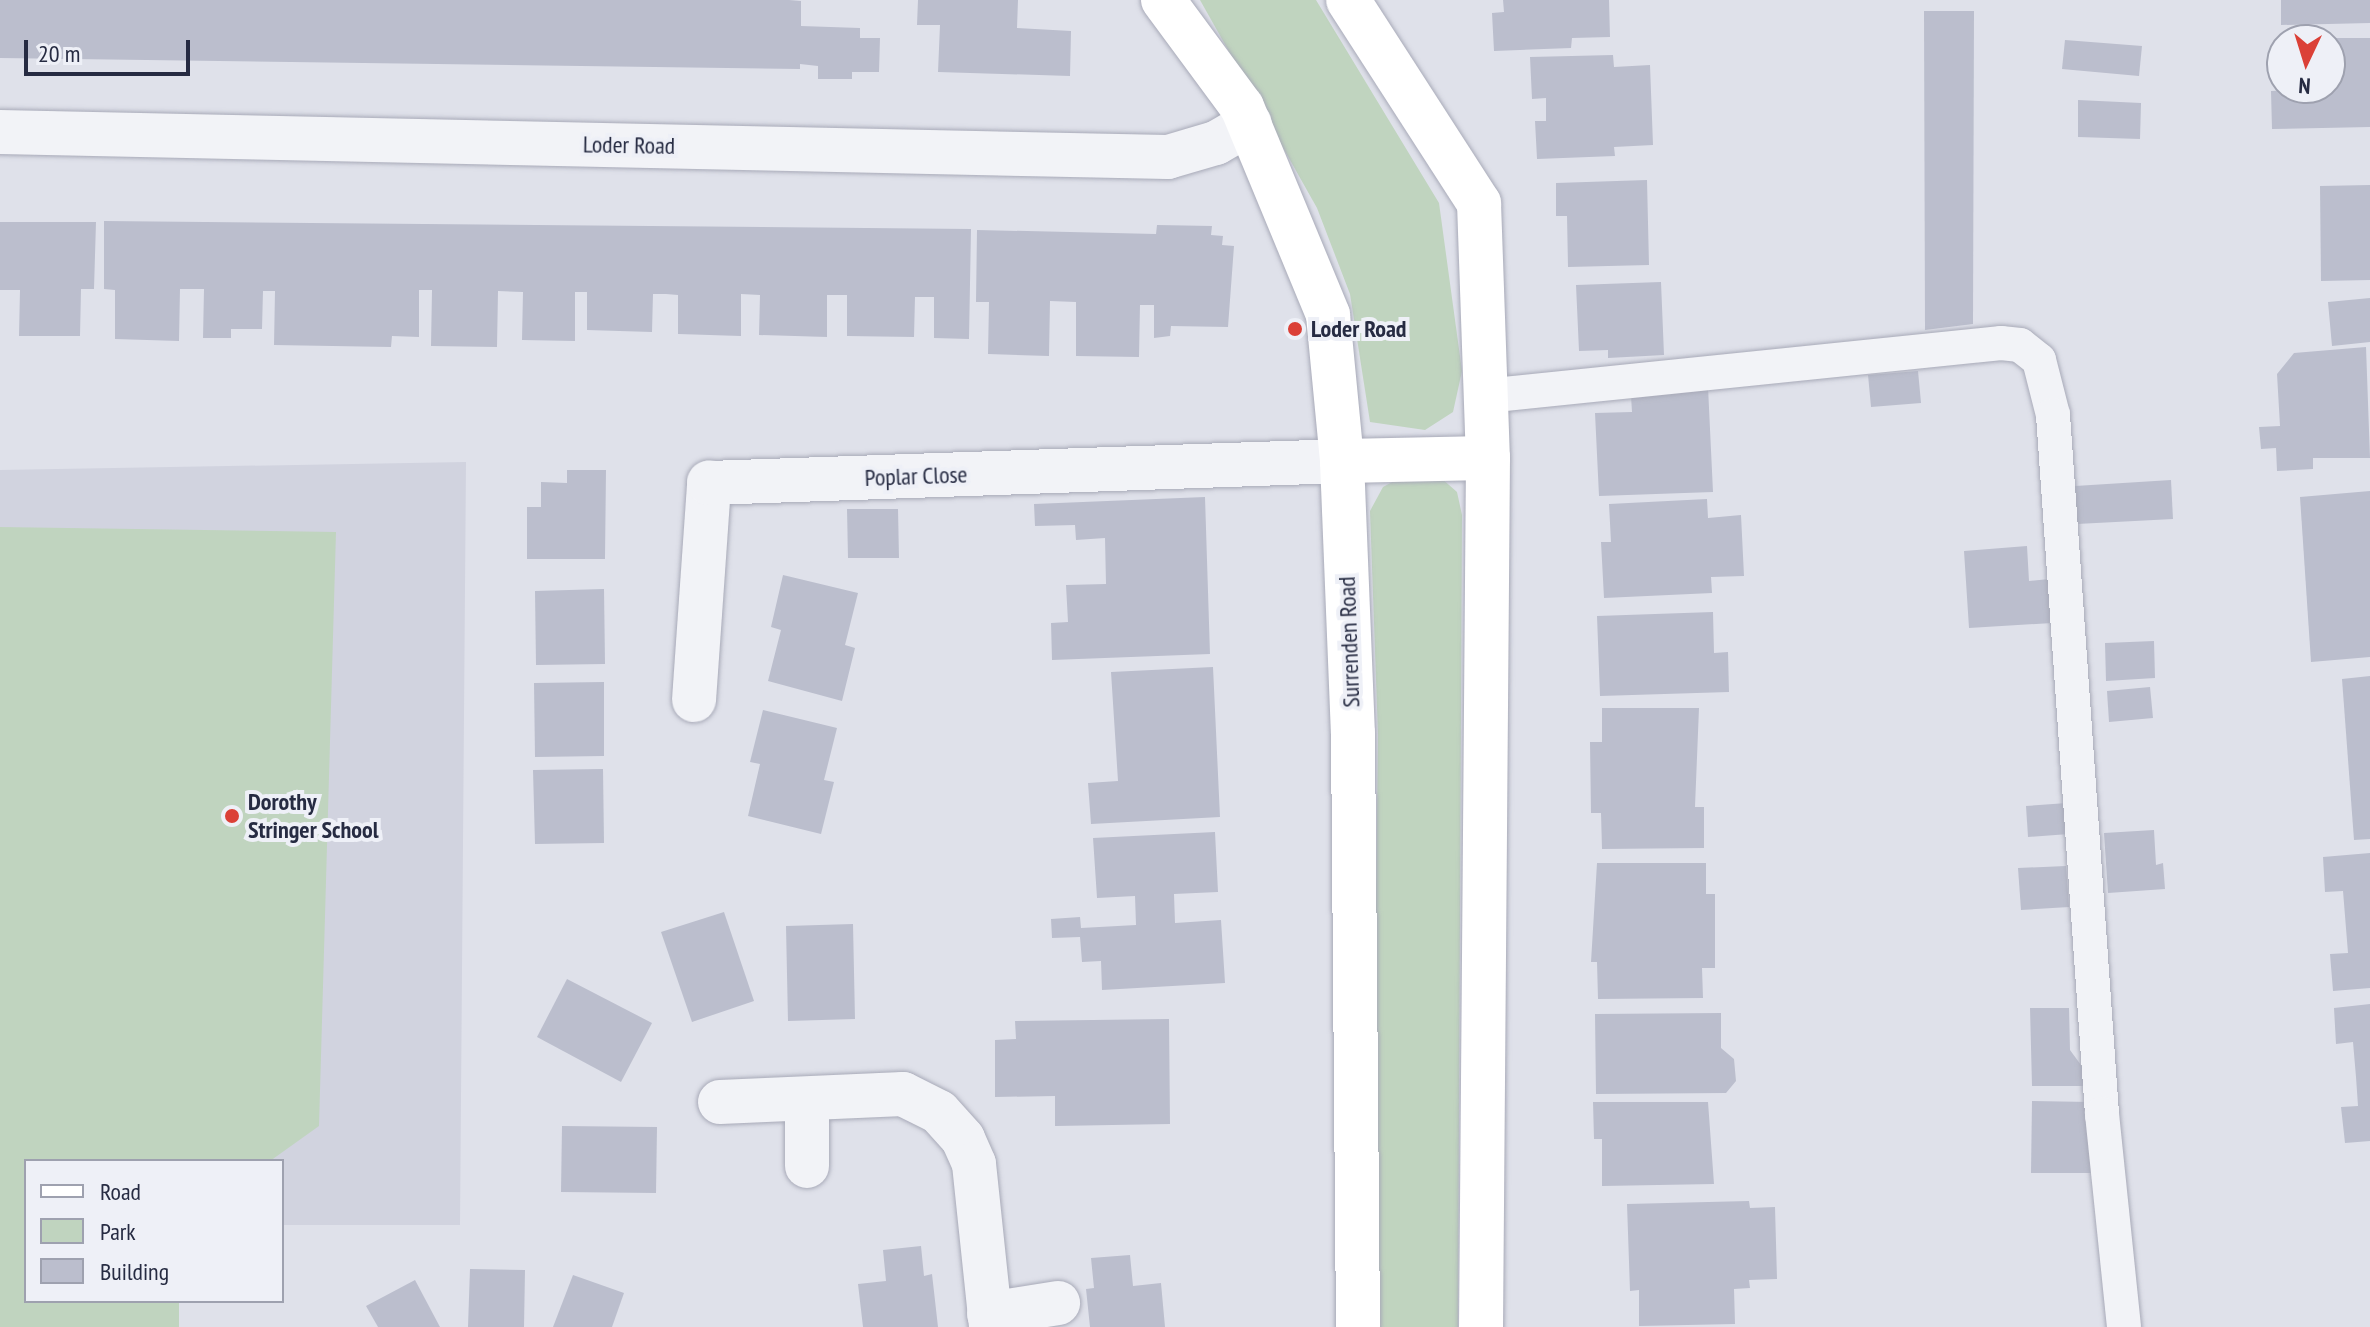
<!DOCTYPE html>
<style>
body{margin:0}
#map{position:relative;width:2370px;height:1327px;overflow:hidden;background:#dfe1ea;font-family:"PT Sans Narrow",sans-serif}
div>[style]{position:absolute}
[style*='--x']{left:calc(var(--x)*1px);top:calc(var(--y)*1px);width:calc(var(--w)*1px);rotate:calc(var(--a)*1deg)}
.built>*{inset:0;background:#d1d3df}
.green>*{inset:0;background:#c0d4bf}
.building>*{inset:0;background:#bbbecd}
.roads{filter:drop-shadow(0 0 2px #a8aab8) drop-shadow(0 0 2px #a8aab8)}
.lane>*{height:34px;margin:-17px;padding:0 17px;transform-origin:17px;border-radius:17px;background:#f2f3f7}
.street>*{height:44px;margin:-22px;padding:0 22px;transform-origin:22px;border-radius:22px;background:#f2f3f7}
.secondary>*{height:44px;margin:-22px;padding:0 22px;transform-origin:22px;border-radius:22px;background:#fff}
.dots>*{width:22px;height:22px;translate:-50% -50%;box-sizing:border-box;border:4px solid #eef0f7;border-radius:50%}
span{translate:-50% -50%;white-space:nowrap;text-align:center;line-height:1.15;-webkit-text-stroke:8px #eef0f7;paint-order:stroke}
.street-label{font-size:24px;color:#262b42}
.poi-label{font-size:24px;color:#262b42;font-weight:700}
.left{translate:0 -50%;text-align:left}
.legend{position:absolute;left:24px;top:1159px;width:260px;height:144px;box-sizing:border-box;background:#eef0f7;border:2px solid #9ea1af;margin:0;padding:10px 14px;list-style:none;font-size:24px;color:#262b42}
.legend li{display:flex;align-items:center;gap:16px;height:40px}
.legend b{width:40px;border:2px solid #9ea1af}
.north{position:absolute;left:2266px;top:24px;width:80px;height:80px;box-sizing:border-box;background:#eef0f7;border:2px solid #9ea1af;border-radius:50%;rotate:184deg;font-size:22px;font-weight:700;line-height:32px;text-align:center;color:#262b42}
.north::after{content:'';display:block;margin:auto;width:28px;height:36px;background:#db4037;clip-path:polygon(50% 0,100% 100%,50% 72%,0 100%)}
.scale{position:absolute;left:24px;top:40px;width:166px;height:36px;box-sizing:border-box;border:4px solid #262b42;border-top:0;padding-left:10px;font-size:24px;line-height:28px;white-space:nowrap;color:#262b42;-webkit-text-stroke:6px #eef0f7;paint-order:stroke}
</style>
<div id="map">
<div class="built">
<i style="clip-path:polygon(466px 462px,460px 1225px,282px 1225px,282px 1161px,26px 1161px,26px 1301px,179px 1301px,179px 1327px,0 1327px,0 470px)"></i>
</div>
<div class="green">
<i style="clip-path:polygon(1200px 0,1316px 0,1439px 203px,1462px 371px,1453px 412px,1425px 430px,1370px 422px,1350px 294px,1317px 208px)"></i>
<i style="clip-path:polygon(1403px 476px,1440px 477px,1457px 492px,1462px 515px,1458px 1327px,1371px 1327px,1378px 735px,1370px 511px,1383px 487px)"></i>
<i style="clip-path:polygon(0 527px,336px 532px,319px 1126px,270px 1161px,26px 1161px,26px 1301px,179px 1301px,179px 1327px,0 1327px)"></i>
</div>
<div class="building">
<i style="clip-path:polygon(0 0,789px 0,801px 1px,801px 26px,860px 28px,860px 38px,880px 38px,879px 72px,852px 72px,852px 79px,818px 79px,818px 66px,800px 64px,800px 69px,0 58px)"></i>
<i style="clip-path:polygon(918px 0,1018px 0,1017px 28px,1071px 31px,1070px 76px,938px 72px,940px 25px,917px 25px)"></i>
<i style="clip-path:polygon(1503px 0,1609px 0,1610px 37px,1572px 38px,1571px 48px,1494px 51px,1492px 13px,1504px 12px)"></i>
<i style="clip-path:polygon(2281px 0,2370px 0,2370px 23px,2281px 25px)"></i>
<i style="clip-path:polygon(1924px 11px,1974px 11px,1973px 324px,1925px 330px)"></i>
<i style="clip-path:polygon(2330px 38px,2370px 38px,2370px 127px,2272px 129px,2271px 91px,2330px 88px)"></i>
<i style="clip-path:polygon(2065px 40px,2142px 46px,2139px 76px,2062px 69px)"></i>
<i style="clip-path:polygon(1613px 55px,1614px 67px,1650px 65px,1653px 145px,1614px 147px,1615px 156px,1537px 159px,1535px 121px,1546px 121px,1546px 98px,1532px 99px,1530px 57px)"></i>
<i style="clip-path:polygon(2078px 100px,2141px 103px,2140px 139px,2078px 137px)"></i>
<i style="clip-path:polygon(1647px 180px,1649px 265px,1568px 267px,1567px 216px,1556px 216px,1556px 183px)"></i>
<i style="clip-path:polygon(2370px 185px,2370px 280px,2321px 281px,2320px 186px)"></i>
<i style="clip-path:polygon(104px 221px,971px 229px,969px 339px,934px 338px,934px 297px,915px 297px,914px 337px,847px 336px,847px 295px,827px 295px,827px 337px,795px 336px,759px 335px,760px 295px,741px 294px,741px 336px,678px 334px,678px 295px,666px 294px,653px 294px,652px 332px,587px 330px,587px 292px,575px 292px,575px 341px,522px 340px,523px 292px,498px 291px,497px 347px,431px 346px,432px 290px,419px 290px,419px 337px,392px 336px,391px 347px,274px 345px,275px 291px,263px 291px,262px 329px,231px 329px,231px 338px,203px 338px,204px 289px,180px 289px,179px 341px,115px 339px,115px 290px,104px 289px)"></i>
<i style="clip-path:polygon(0 222px,96px 222px,94px 289px,81px 289px,80px 336px,19px 336px,20px 290px,0 290px)"></i>
<i style="clip-path:polygon(1157px 225px,1212px 226px,1211px 235px,1223px 236px,1222px 245px,1234px 246px,1228px 327px,1171px 326px,1170px 336px,1154px 338px,1154px 305px,1140px 305px,1139px 357px,1076px 356px,1076px 302px,1050px 301px,1049px 356px,988px 354px,989px 302px,976px 302px,977px 230px,1156px 234px)"></i>
<i style="clip-path:polygon(1661px 282px,1664px 355px,1608px 358px,1608px 350px,1579px 351px,1576px 285px)"></i>
<i style="clip-path:polygon(2370px 298px,2370px 342px,2332px 346px,2328px 302px)"></i>
<i style="clip-path:polygon(2366px 347px,2370px 458px,2313px 458px,2313px 469px,2277px 471px,2276px 448px,2261px 449px,2259px 427px,2280px 426px,2277px 374px,2294px 353px)"></i>
<i style="clip-path:polygon(1918px 371px,1921px 403px,1871px 407px,1868px 375px)"></i>
<i style="clip-path:polygon(1708px 387px,1713px 492px,1599px 496px,1595px 413px,1632px 412px,1631px 396px)"></i>
<i style="clip-path:polygon(567px 470px,606px 470px,605px 559px,527px 559px,527px 507px,541px 507px,541px 482px,567px 483px)"></i>
<i style="clip-path:polygon(2171px 480px,2173px 519px,2077px 524px,2075px 486px)"></i>
<i style="clip-path:polygon(2370px 491px,2370px 657px,2311px 662px,2300px 497px)"></i>
<i style="clip-path:polygon(1205px 497px,1210px 654px,1052px 660px,1051px 623px,1068px 622px,1066px 585px,1106px 584px,1105px 538px,1076px 540px,1075px 525px,1035px 526px,1034px 504px)"></i>
<i style="clip-path:polygon(1707px 499px,1708px 518px,1741px 515px,1744px 576px,1711px 577px,1712px 593px,1604px 598px,1601px 542px,1611px 542px,1609px 504px)"></i>
<i style="clip-path:polygon(847px 509px,898px 509px,899px 558px,848px 558px)"></i>
<i style="clip-path:polygon(2027px 546px,2029px 581px,2049px 579px,2052px 623px,1969px 628px,1964px 551px)"></i>
<i style="clip-path:polygon(783px 575px,858px 593px,845px 645px,855px 648px,842px 701px,768px 681px,781px 630px,771px 627px)"></i>
<i style="clip-path:polygon(604px 589px,605px 664px,536px 665px,535px 591px)"></i>
<i style="clip-path:polygon(1713px 612px,1714px 653px,1728px 652px,1729px 692px,1600px 696px,1597px 616px)"></i>
<i style="clip-path:polygon(2154px 641px,2155px 678px,2106px 681px,2105px 643px)"></i>
<i style="clip-path:polygon(1213px 667px,1220px 817px,1091px 824px,1088px 783px,1118px 781px,1111px 672px)"></i>
<i style="clip-path:polygon(2370px 676px,2370px 839px,2354px 840px,2342px 679px)"></i>
<i style="clip-path:polygon(604px 682px,604px 756px,535px 757px,534px 683px)"></i>
<i style="clip-path:polygon(2150px 687px,2153px 718px,2109px 722px,2107px 691px)"></i>
<i style="clip-path:polygon(1602px 708px,1699px 708px,1695px 807px,1704px 807px,1704px 848px,1602px 849px,1601px 813px,1591px 813px,1590px 742px,1602px 742px)"></i>
<i style="clip-path:polygon(763px 710px,837px 728px,824px 780px,834px 782px,821px 834px,748px 816px,760px 764px,750px 762px)"></i>
<i style="clip-path:polygon(603px 769px,604px 843px,535px 844px,533px 770px)"></i>
<i style="clip-path:polygon(2067px 803px,2069px 834px,2028px 837px,2026px 806px)"></i>
<i style="clip-path:polygon(2154px 830px,2156px 865px,2163px 863px,2165px 889px,2108px 893px,2104px 833px)"></i>
<i style="clip-path:polygon(1215px 832px,1218px 892px,1174px 894px,1175px 923px,1221px 920px,1225px 983px,1102px 990px,1101px 961px,1082px 962px,1080px 937px,1052px 938px,1051px 919px,1080px 917px,1081px 928px,1136px 925px,1135px 896px,1097px 898px,1093px 838px)"></i>
<i style="clip-path:polygon(2370px 853px,2370px 988px,2333px 991px,2330px 954px,2348px 953px,2343px 891px,2325px 892px,2323px 857px)"></i>
<i style="clip-path:polygon(1597px 863px,1706px 863px,1706px 894px,1715px 894px,1715px 968px,1702px 968px,1703px 998px,1598px 999px,1597px 962px,1591px 962px)"></i>
<i style="clip-path:polygon(2066px 866px,2069px 907px,2021px 910px,2018px 868px)"></i>
<i style="clip-path:polygon(724px 912px,754px 1001px,692px 1022px,661px 932px)"></i>
<i style="clip-path:polygon(853px 924px,855px 1019px,788px 1021px,786px 926px)"></i>
<i style="clip-path:polygon(567px 979px,652px 1023px,621px 1082px,537px 1037px)"></i>
<i style="clip-path:polygon(2370px 1004px,2370px 1141px,2345px 1143px,2341px 1107px,2358px 1106px,2356px 1077px,2353px 1042px,2336px 1044px,2334px 1008px)"></i>
<i style="clip-path:polygon(2030px 1008px,2069px 1008px,2070px 1050px,2089px 1076px,2090px 1086px,2032px 1086px)"></i>
<i style="clip-path:polygon(1721px 1013px,1721px 1048px,1734px 1059px,1736px 1081px,1726px 1093px,1596px 1094px,1595px 1014px)"></i>
<i style="clip-path:polygon(1169px 1019px,1170px 1124px,1055px 1126px,1055px 1096px,995px 1097px,995px 1040px,1016px 1039px,1015px 1021px)"></i>
<i style="clip-path:polygon(2032px 1101px,2090px 1102px,2091px 1173px,2031px 1173px)"></i>
<i style="clip-path:polygon(1593px 1102px,1708px 1102px,1714px 1184px,1602px 1186px,1602px 1139px,1594px 1139px)"></i>
<i style="clip-path:polygon(562px 1126px,657px 1127px,656px 1193px,561px 1192px)"></i>
<i style="clip-path:polygon(1749px 1201px,1750px 1208px,1775px 1207px,1777px 1279px,1749px 1280px,1750px 1288px,1734px 1289px,1735px 1324px,1639px 1326px,1639px 1290px,1630px 1291px,1627px 1204px)"></i>
<i style="clip-path:polygon(921px 1246px,924px 1276px,932px 1274px,938px 1327px,863px 1327px,858px 1284px,886px 1281px,883px 1250px)"></i>
<i style="clip-path:polygon(1130px 1255px,1133px 1286px,1161px 1283px,1165px 1327px,1090px 1327px,1086px 1289px,1094px 1288px,1091px 1258px)"></i>
<i style="clip-path:polygon(470px 1269px,525px 1270px,524px 1327px,468px 1327px)"></i>
<i style="clip-path:polygon(573px 1275px,624px 1293px,612px 1327px,553px 1327px)"></i>
<i style="clip-path:polygon(415px 1280px,440px 1327px,378px 1327px,366px 1306px)"></i>
</div>
<div class="roads">
<div class="lane">
<i style="--x:1485;--y:396;--w:519;--a:-5.86"></i>
<i style="--x:2001;--y:343;--w:19;--a:6"></i>
<i style="--x:2020;--y:345;--w:24;--a:38"></i>
<i style="--x:2039;--y:360;--w:57;--a:75.7"></i>
<i style="--x:2053;--y:415;--w:701;--a:85.99"></i>
<i style="--x:2102;--y:1114;--w:214;--a:84.1"></i>
</div>
<div class="street">
<i style="--x:0;--y:132;--w:1168;--a:1.23"></i>
<i style="--x:1168;--y:157;--w:50;--a:-16.3"></i>
<i style="--x:1216;--y:143;--w:39;--a:-30"></i>
<i style="--x:694;--y:700;--w:218;--a:-86"></i>
<i style="--x:709;--y:483;--w:633;--a:-1.99"></i>
<i style="--x:807;--y:1100;--w:66;--a:90"></i>
<i style="--x:720;--y:1102;--w:183;--a:-2.5"></i>
<i style="--x:903;--y:1094;--w:40;--a:26.6"></i>
<i style="--x:939;--y:1112;--w:36;--a:48"></i>
<i style="--x:963;--y:1139;--w:27;--a:66"></i>
<i style="--x:974;--y:1164;--w:164;--a:84"></i>
<i style="--x:989;--y:1314;--w:70;--a:-9.1"></i>
</div>
<div class="secondary">
<i style="--x:1163;--y:0;--w:133;--a:53.6"></i>
<i style="--x:1242;--y:107;--w:225;--a:67.5"></i>
<i style="--x:1328;--y:315;--w:147;--a:84.5"></i>
<i style="--x:1342;--y:461;--w:272;--a:87.7"></i>
<i style="--x:1353;--y:733;--w:594;--a:89.52"></i>
<i style="--x:1348;--y:0;--w:242;--a:57.2"></i>
<i style="--x:1479;--y:203;--w:255;--a:88"></i>
<i style="--x:1488;--y:458;--w:869;--a:90.46"></i>
<i style="--x:1342;--y:461;--w:146;--a:-1.2"></i>
</div>
</div>
<div class="dots">
<i style="left:1295px;top:329px;background:#db4037"></i>
<i style="left:232px;top:816px;background:#db4037"></i>
</div>
<div class="street-label">
<span style="left:629px;top:145px;rotate:1deg">Loder Road</span>
<span style="left:916px;top:476px;rotate:-2deg">Poplar Close</span>
<span style="left:1349px;top:642px;rotate:-92deg">Surrenden Road</span>
</div>
<div class="poi-label">
<span class="left" style="left:1311px;top:329px">Loder Road</span>
<span class="left" style="left:248px;top:816px">Dorothy<br>Stringer School</span>
</div>
<ul class="legend">
<li><b style="height:10px;background:#fff"></b>Road</li>
<li><b style="height:22px;background:#c0d4bf"></b>Park</li>
<li><b style="height:22px;background:#bbbecd"></b>Building</li>
</ul>
<div class="north">N</div>
<div class="scale">20 m</div>
</div>
